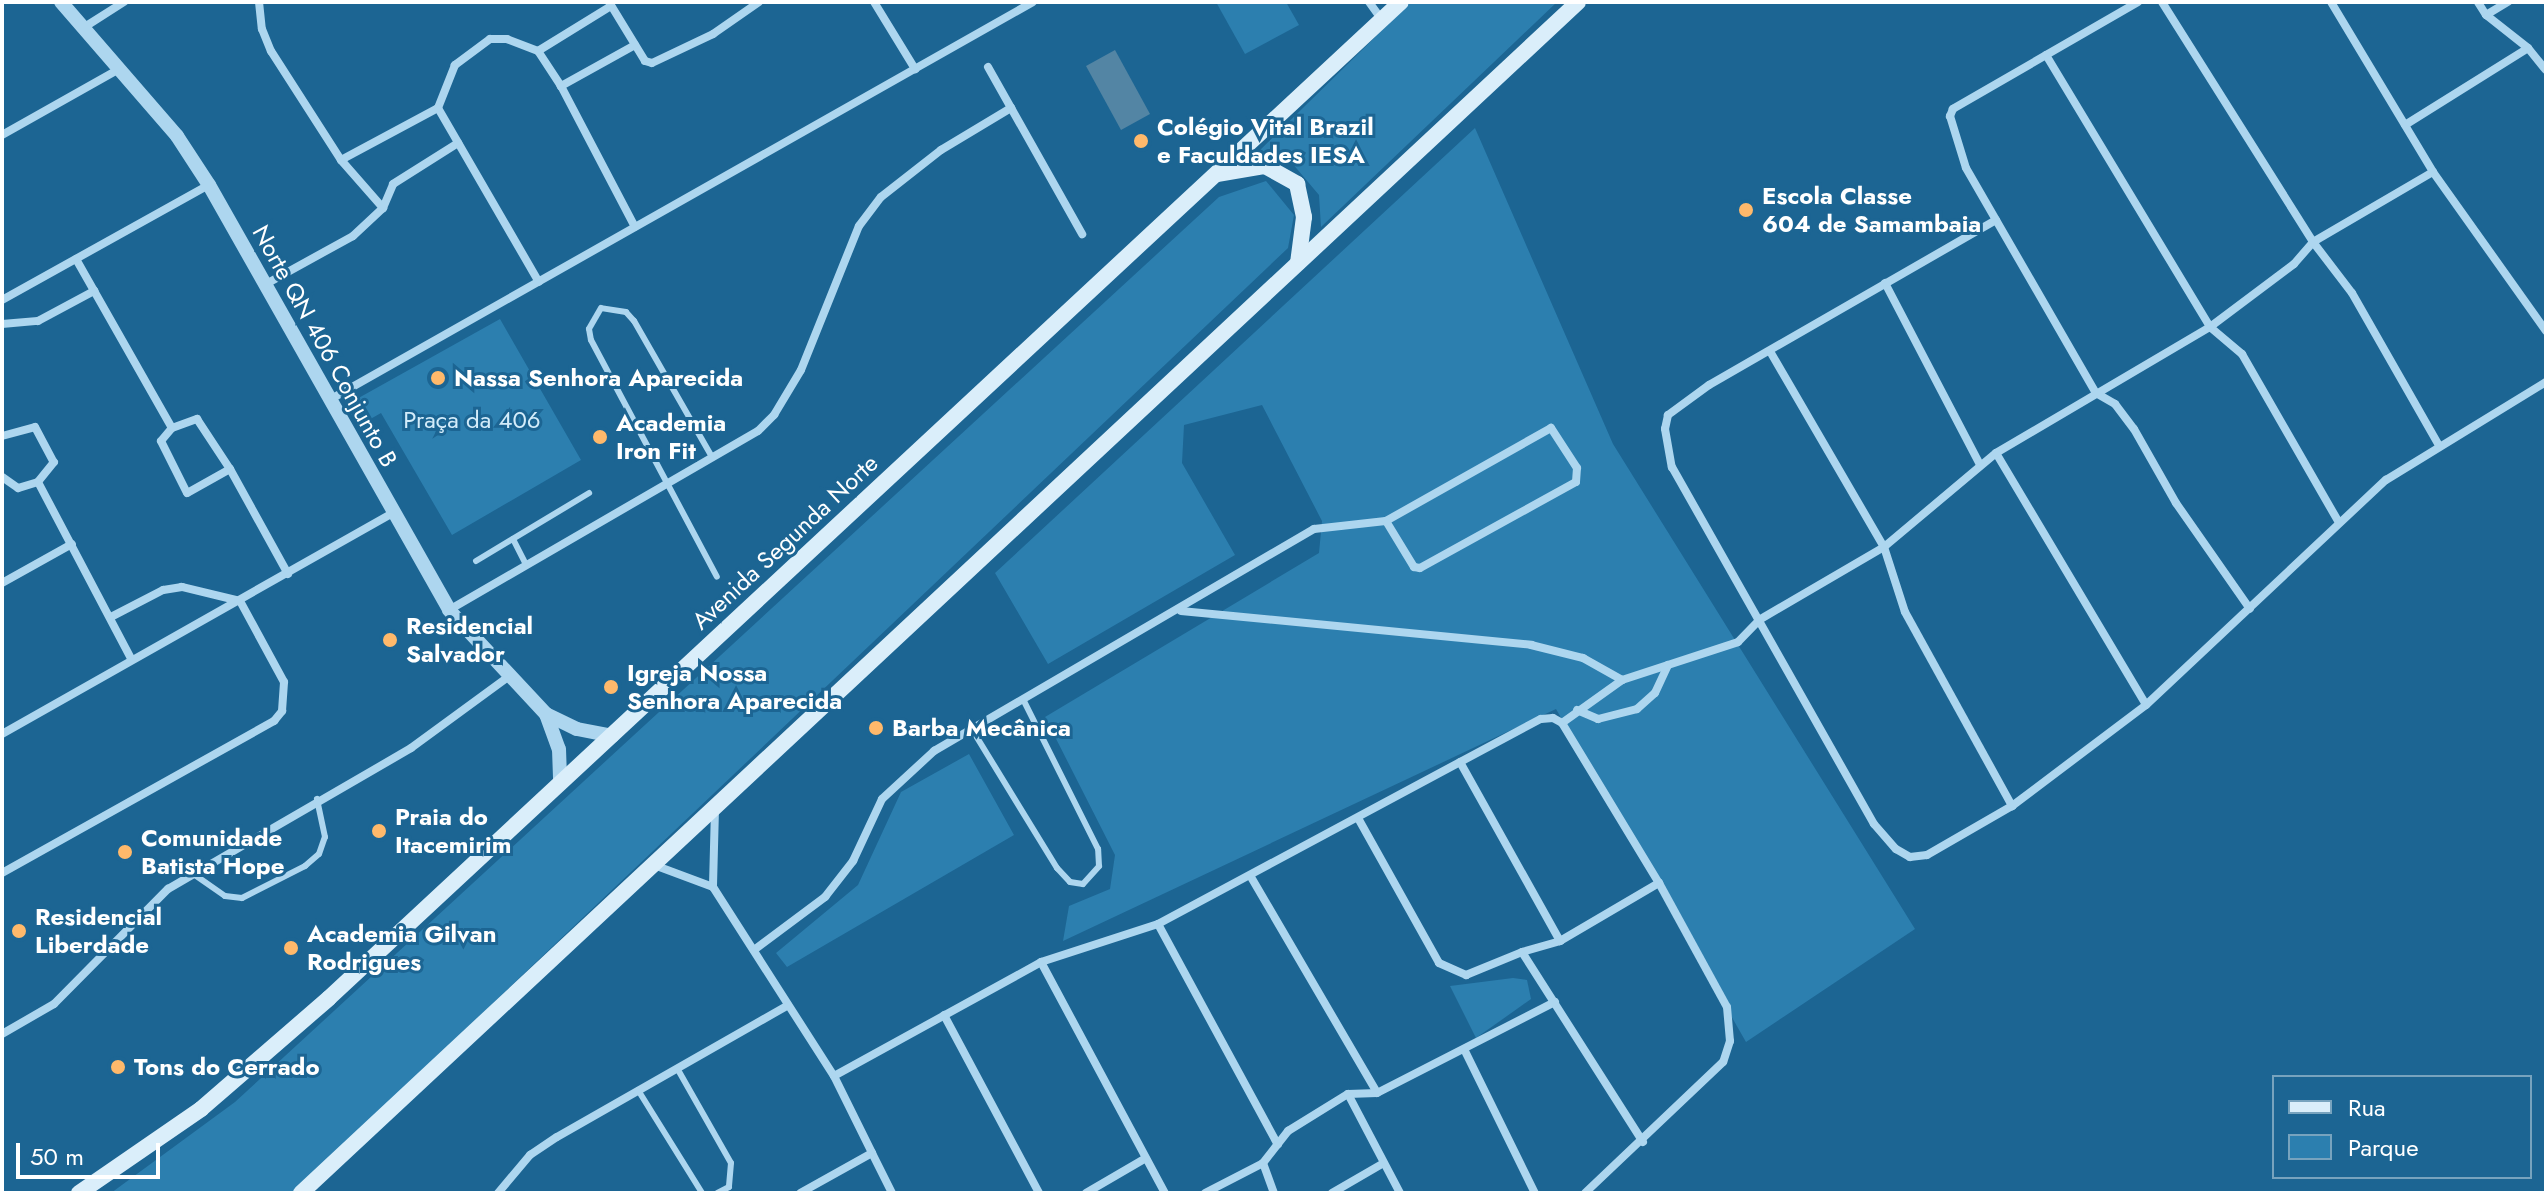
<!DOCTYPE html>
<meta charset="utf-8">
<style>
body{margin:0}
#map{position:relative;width:2548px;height:1195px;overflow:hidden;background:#1c6593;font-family:Jost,sans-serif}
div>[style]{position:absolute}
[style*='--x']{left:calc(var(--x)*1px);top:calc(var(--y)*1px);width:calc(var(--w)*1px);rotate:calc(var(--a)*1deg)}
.green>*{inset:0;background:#2c7faf}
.water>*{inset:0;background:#5385a4}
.service>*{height:6px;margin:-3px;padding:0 3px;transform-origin:3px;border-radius:3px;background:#add6ef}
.minor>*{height:8px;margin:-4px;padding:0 4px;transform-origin:4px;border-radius:4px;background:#add6ef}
.tertiary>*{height:14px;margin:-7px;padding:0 7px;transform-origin:7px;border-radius:7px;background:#add6ef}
.secondary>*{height:16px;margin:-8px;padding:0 8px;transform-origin:8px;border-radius:8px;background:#daeefa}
.dots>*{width:22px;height:22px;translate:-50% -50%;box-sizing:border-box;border:4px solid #1c6593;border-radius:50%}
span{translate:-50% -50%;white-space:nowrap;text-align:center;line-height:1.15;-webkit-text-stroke:6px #1c6593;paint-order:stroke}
.poi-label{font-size:24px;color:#fff;font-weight:700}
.left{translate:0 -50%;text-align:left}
.street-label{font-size:24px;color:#fff}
.park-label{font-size:24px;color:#d3ecfa}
.frame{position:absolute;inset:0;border:4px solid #fff;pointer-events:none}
.legend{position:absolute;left:2272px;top:1075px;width:260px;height:104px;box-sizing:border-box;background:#1c6593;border:2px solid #77a3be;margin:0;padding:10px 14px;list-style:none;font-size:24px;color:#fff}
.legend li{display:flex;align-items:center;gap:16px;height:40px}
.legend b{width:40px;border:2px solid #77a3be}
.scale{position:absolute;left:16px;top:1143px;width:144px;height:36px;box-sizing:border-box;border:4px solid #fff;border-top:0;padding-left:10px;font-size:24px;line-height:28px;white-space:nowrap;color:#fff;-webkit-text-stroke:6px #1c6593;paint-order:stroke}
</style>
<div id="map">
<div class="green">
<i style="clip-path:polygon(1216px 2px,1286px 2px,1299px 25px,1245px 54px)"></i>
<i style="clip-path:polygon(1411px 2px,1557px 2px,1321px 227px,1319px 195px,1286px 156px,1256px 154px)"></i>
<i style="clip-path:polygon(1475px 128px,1613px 444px,1915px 929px,1746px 1042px,1556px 709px,1063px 941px,1069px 906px,1110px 889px,1115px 855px,1045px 717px,1319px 553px,1322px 521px,1262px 405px,1184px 425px,1182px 463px,1235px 555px,1048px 664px,995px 573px)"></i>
<i style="clip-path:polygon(1266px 181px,1294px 215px,1288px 248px,293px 1193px,111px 1193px,235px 1102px,1219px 197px)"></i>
<i style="clip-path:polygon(500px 319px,581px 460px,452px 535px,381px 413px,358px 426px,346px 405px)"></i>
<i style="clip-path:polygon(969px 754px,1014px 835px,787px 967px,776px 953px,858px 885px,901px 792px)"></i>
<i style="clip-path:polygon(1513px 978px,1527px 980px,1531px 999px,1476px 1038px,1450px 986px)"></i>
</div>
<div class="water">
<i style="clip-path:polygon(1115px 50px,1150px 114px,1121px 130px,1086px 66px)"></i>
</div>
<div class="service">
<i style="--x:712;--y:457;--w:157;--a:-119.8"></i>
<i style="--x:634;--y:321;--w:12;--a:-132"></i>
<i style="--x:626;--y:312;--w:25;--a:-171"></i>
<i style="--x:601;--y:308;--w:24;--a:120"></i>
<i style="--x:589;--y:329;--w:11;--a:80"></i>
<i style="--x:591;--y:340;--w:268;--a:62"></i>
<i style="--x:513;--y:539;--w:29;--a:63"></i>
<i style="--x:476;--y:561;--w:132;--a:-31"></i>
<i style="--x:973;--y:731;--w:161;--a:58.5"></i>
<i style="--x:1057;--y:868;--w:19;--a:47"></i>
<i style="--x:1070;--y:882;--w:13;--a:9"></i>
<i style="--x:1083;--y:884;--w:24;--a:-48"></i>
<i style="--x:1099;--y:866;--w:17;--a:-93"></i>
<i style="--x:1098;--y:849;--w:165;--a:-116.6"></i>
<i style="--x:192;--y:873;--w:40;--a:34.9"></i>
<i style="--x:225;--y:896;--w:17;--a:7"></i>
<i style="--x:242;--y:898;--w:71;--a:-26.9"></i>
<i style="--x:305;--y:866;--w:18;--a:-41"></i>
<i style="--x:319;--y:854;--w:18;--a:-71"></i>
<i style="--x:325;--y:837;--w:39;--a:-102"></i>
<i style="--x:677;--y:1068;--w:109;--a:60.4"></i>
<i style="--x:731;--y:1163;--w:24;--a:95"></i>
<i style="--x:729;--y:1187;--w:13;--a:153"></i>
<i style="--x:638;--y:1090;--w:121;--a:58.1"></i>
</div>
<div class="minor">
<i style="--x:259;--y:2;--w:27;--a:84"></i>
<i style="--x:262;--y:29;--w:24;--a:68"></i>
<i style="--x:271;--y:51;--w:130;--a:57.3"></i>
<i style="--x:341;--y:160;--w:64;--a:48.8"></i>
<i style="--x:609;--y:2;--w:69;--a:58.6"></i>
<i style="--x:645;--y:61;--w:7;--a:16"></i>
<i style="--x:652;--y:63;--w:68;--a:-25.4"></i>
<i style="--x:713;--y:34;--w:56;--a:-34.8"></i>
<i style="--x:874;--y:2;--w:79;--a:58.5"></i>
<i style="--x:1369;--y:2;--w:22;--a:54"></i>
<i style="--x:2138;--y:2;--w:214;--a:150"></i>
<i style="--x:1953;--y:109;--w:8;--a:113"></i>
<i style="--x:1950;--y:116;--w:54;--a:72.9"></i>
<i style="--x:1966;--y:168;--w:260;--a:60"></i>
<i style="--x:2096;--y:393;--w:22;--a:30"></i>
<i style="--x:2115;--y:404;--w:31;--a:53"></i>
<i style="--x:2134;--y:429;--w:85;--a:60.4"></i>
<i style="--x:2176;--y:503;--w:129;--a:55.1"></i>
<i style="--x:2162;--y:2;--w:284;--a:57.8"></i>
<i style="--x:2313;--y:242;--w:64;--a:52.6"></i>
<i style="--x:2352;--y:293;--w:174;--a:60.3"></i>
<i style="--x:2331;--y:2;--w:198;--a:59"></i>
<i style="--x:2433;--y:172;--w:195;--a:54.6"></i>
<i style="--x:2486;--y:15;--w:26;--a:-31"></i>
<i style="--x:83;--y:28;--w:49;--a:-32.4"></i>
<i style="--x:635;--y:45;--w:85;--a:151"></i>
<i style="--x:561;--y:86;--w:159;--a:62.3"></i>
<i style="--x:2528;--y:48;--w:28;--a:51"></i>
<i style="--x:538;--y:51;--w:33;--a:-159"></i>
<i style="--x:507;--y:39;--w:17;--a:180"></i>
<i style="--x:490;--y:39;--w:44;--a:143.4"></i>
<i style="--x:455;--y:65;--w:46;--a:111.6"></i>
<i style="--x:438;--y:108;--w:201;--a:59.9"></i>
<i style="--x:2046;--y:55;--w:318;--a:58.9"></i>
<i style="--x:2210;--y:327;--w:42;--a:40.2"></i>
<i style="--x:2242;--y:354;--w:193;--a:60.1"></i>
<i style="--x:988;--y:67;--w:192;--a:60.6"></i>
<i style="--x:561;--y:86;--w:42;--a:-123.3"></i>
<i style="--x:538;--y:51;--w:86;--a:-31.7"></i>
<i style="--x:2405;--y:125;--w:145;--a:-32"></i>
<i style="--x:2528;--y:48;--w:53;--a:-141.8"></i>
<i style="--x:2486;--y:15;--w:15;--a:-122"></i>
<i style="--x:2;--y:135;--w:134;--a:-29.4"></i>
<i style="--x:341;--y:160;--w:110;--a:-28.2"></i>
<i style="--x:1996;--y:220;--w:331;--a:150.1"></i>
<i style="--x:1709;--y:385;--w:51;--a:143.8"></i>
<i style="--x:1668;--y:415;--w:14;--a:102"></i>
<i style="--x:1665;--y:429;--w:39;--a:80"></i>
<i style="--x:1672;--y:467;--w:410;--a:60.5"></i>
<i style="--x:1874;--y:824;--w:33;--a:49"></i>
<i style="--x:1896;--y:849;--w:16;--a:30"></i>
<i style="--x:1910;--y:857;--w:17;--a:-7"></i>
<i style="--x:1927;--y:855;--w:98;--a:-30"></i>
<i style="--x:2012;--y:806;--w:168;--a:-37"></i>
<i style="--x:2146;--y:705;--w:329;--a:-43.2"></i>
<i style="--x:2386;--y:480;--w:188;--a:-31.5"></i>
<i style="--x:76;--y:259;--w:194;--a:60.4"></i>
<i style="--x:1885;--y:283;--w:205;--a:62.4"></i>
<i style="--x:266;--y:284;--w:99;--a:-28.9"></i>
<i style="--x:353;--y:236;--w:41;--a:-43"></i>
<i style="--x:383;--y:208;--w:26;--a:-67"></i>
<i style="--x:393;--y:184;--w:77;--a:-32.2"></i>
<i style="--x:2;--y:300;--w:237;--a:-29.1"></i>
<i style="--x:2;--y:324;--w:36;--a:-5"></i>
<i style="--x:38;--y:321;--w:64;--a:-28.2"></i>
<i style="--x:1771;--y:353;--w:225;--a:59.8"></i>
<i style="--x:1884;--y:547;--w:68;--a:72.1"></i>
<i style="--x:1905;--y:612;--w:222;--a:61.1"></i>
<i style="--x:331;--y:399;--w:806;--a:-29.49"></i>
<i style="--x:197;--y:419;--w:60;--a:56.6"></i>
<i style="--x:230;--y:469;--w:49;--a:150.8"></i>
<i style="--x:187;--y:493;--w:58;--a:-116.6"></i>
<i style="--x:161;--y:441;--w:17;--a:-50"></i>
<i style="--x:172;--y:428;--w:27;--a:-20"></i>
<i style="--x:2;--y:436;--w:34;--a:-15"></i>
<i style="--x:35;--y:427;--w:40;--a:62"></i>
<i style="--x:54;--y:462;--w:26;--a:129"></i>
<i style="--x:38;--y:482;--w:21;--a:163"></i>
<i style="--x:18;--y:488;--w:19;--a:-145"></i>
<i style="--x:1996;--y:453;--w:293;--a:59.2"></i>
<i style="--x:230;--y:469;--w:120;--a:61.1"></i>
<i style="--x:38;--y:482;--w:201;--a:62.2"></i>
<i style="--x:2;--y:583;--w:80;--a:-29.1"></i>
<i style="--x:449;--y:610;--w:357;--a:-30.1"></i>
<i style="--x:758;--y:431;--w:23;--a:-45"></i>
<i style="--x:774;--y:415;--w:52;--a:-59"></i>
<i style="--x:801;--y:370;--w:155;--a:-68.1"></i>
<i style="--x:859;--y:226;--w:36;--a:-53"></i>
<i style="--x:881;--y:197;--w:76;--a:-38.1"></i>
<i style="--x:941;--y:150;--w:82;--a:-31"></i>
<i style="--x:1181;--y:611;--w:352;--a:5.5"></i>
<i style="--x:1531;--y:645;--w:54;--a:14"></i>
<i style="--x:1583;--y:658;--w:45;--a:29.4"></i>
<i style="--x:1577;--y:710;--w:23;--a:23"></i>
<i style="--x:1598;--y:719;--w:40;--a:-14.4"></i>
<i style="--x:1637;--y:709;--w:24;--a:-42"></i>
<i style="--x:1655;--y:693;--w:31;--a:-65"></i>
<i style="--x:1562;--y:723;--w:74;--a:-35.6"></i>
<i style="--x:1622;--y:680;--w:122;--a:-18.1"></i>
<i style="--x:1738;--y:642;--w:30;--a:-46"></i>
<i style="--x:1759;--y:620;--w:145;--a:-30.3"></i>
<i style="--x:1884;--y:547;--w:146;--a:-40"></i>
<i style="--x:1996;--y:453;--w:248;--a:-30.5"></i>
<i style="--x:2210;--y:327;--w:105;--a:-36.9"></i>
<i style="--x:2294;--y:264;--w:29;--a:-49"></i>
<i style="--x:2313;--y:242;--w:139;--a:-30.3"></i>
<i style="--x:2;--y:734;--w:450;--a:-29.5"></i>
<i style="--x:1460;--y:762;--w:205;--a:60.8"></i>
<i style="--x:715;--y:809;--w:78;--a:91.5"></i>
<i style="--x:713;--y:887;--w:224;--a:57.4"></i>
<i style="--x:834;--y:1076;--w:86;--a:63.7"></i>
<i style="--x:872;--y:1153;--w:82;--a:150.9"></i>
<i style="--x:1358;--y:818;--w:166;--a:60.8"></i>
<i style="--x:1439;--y:963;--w:30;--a:24"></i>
<i style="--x:1466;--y:975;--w:61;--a:-22.3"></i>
<i style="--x:654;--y:865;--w:63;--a:20.4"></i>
<i style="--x:2;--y:873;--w:312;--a:-29.2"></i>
<i style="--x:274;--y:721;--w:13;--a:-51"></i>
<i style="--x:282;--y:711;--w:29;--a:-86"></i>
<i style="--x:284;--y:682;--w:92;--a:-118.5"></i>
<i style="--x:240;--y:601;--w:60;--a:-166.4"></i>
<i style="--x:182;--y:587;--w:19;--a:171"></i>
<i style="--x:163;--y:590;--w:59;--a:152.6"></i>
<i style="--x:1251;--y:877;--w:250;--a:59.7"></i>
<i style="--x:1158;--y:924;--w:251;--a:61.5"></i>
<i style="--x:754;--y:950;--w:89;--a:-36.7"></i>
<i style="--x:825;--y:897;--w:46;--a:-52.1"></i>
<i style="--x:853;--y:861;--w:68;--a:-64.9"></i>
<i style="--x:882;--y:799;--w:71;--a:-42.7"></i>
<i style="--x:934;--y:751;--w:440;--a:-30.3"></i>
<i style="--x:1314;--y:529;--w:72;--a:-6.3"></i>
<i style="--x:1386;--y:521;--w:54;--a:58.7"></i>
<i style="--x:1414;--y:567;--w:6;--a:9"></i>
<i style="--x:1420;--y:568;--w:178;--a:-28.9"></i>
<i style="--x:1576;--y:482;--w:14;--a:-86"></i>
<i style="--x:1577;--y:468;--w:48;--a:-123"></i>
<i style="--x:1551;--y:428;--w:189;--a:150.6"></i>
<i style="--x:1041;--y:962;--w:262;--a:61.8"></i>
<i style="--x:944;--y:1015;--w:202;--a:61.9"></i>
<i style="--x:2;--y:1034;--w:60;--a:-30"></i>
<i style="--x:54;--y:1004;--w:162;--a:-45.3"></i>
<i style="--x:168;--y:889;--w:281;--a:-30.1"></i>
<i style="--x:411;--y:748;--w:125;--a:-36.2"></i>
<i style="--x:1464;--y:1049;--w:161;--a:63.8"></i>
<i style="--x:834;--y:1076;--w:236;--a:-28.8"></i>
<i style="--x:1041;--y:962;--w:123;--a:-18"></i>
<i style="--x:1158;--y:924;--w:434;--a:-28.2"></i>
<i style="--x:1541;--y:719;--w:12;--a:-5"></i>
<i style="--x:1553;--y:718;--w:10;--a:29"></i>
<i style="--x:1562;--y:723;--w:187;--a:58.8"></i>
<i style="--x:1659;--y:883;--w:141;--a:61.3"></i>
<i style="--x:1727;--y:1007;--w:34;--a:85"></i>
<i style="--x:1730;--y:1041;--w:22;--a:108"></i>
<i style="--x:1723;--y:1062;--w:190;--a:136.5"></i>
<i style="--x:1348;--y:1094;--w:112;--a:62.3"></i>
<i style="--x:1643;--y:1142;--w:225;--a:-122.5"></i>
<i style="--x:1522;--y:952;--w:40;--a:-16"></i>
<i style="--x:1560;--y:941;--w:115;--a:-30.4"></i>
<i style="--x:872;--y:1153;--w:45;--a:63.4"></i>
<i style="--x:1263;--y:1163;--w:32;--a:70"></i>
<i style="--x:498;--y:1193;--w:50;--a:-49.9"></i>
<i style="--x:530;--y:1155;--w:32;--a:-34"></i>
<i style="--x:557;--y:1137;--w:266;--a:-29.7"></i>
<i style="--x:1086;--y:1193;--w:69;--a:-30.3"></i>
<i style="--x:1205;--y:1193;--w:65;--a:-27.3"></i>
<i style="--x:1263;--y:1163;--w:41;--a:-52"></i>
<i style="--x:1288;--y:1131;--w:70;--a:-31.7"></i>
<i style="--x:1348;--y:1094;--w:29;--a:-2"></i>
<i style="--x:1377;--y:1093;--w:200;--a:-27.1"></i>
<i style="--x:1332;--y:1193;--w:58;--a:-30.1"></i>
</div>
<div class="tertiary">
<i style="--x:61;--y:2;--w:177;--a:49.1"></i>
<i style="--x:177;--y:136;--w:59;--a:56.9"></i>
<i style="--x:209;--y:185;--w:488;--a:60.5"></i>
<i style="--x:449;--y:610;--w:142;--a:47"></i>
<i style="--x:546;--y:714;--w:37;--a:70"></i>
<i style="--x:559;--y:749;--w:33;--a:88"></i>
<i style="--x:546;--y:714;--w:34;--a:26"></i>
<i style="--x:577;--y:729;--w:36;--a:11"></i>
</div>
<div class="secondary">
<i style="--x:1217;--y:174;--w:49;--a:-9.5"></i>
<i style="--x:1265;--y:166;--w:37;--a:29"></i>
<i style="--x:1297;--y:184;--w:34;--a:78"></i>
<i style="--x:1304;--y:217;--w:46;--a:97.4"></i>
<i style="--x:79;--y:1193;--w:148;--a:-34.5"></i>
<i style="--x:201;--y:1109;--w:169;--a:-40.9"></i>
<i style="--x:329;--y:998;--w:1463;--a:-42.9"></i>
<i style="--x:301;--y:1193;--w:1746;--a:-43"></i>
</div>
<div class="dots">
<i style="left:1141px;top:141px;background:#ffb96b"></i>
<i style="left:1746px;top:210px;background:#ffb96b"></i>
<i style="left:438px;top:378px;background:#ffb96b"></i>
<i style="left:600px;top:437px;background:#ffb96b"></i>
<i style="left:390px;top:640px;background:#ffb96b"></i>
<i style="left:611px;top:687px;background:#ffb96b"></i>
<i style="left:876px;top:728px;background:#ffb96b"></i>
<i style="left:379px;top:831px;background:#ffb96b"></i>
<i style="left:125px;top:852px;background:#ffb96b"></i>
<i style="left:19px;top:931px;background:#ffb96b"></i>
<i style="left:291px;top:948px;background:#ffb96b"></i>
<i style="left:118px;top:1067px;background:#ffb96b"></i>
</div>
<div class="poi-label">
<span class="left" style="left:1157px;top:141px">Colégio Vital Brazil<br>e Faculdades IESA</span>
<span class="left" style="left:1762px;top:210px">Escola Classe<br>604 de Samambaia</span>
<span class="left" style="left:454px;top:378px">Nassa Senhora Aparecida</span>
<span class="left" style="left:616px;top:437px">Academia<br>Iron Fit</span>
<span class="left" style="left:406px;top:640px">Residencial<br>Salvador</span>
<span class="left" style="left:627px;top:687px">Igreja Nossa<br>Senhora Aparecida</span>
<span class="left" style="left:892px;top:728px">Barba Mecânica</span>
<span class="left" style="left:395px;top:831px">Praia do<br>Itacemirim</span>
<span class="left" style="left:141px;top:852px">Comunidade<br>Batista Hope</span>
<span class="left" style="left:35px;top:931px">Residencial<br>Liberdade</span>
<span class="left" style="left:307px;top:948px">Academia Gilvan<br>Rodrigues</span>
<span class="left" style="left:134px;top:1067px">Tons do Cerrado</span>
</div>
<div class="street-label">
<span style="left:325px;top:346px;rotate:61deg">Norte QN 406 Conjunto B</span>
<span style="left:785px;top:542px;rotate:-43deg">Avenida Segunda Norte</span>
</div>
<div class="park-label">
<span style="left:472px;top:420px">Praça da 406</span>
</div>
<div class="frame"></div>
<ul class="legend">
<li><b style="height:10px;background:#daeefa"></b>Rua</li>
<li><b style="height:22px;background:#2c7faf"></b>Parque</li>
</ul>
<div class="scale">50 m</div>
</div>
